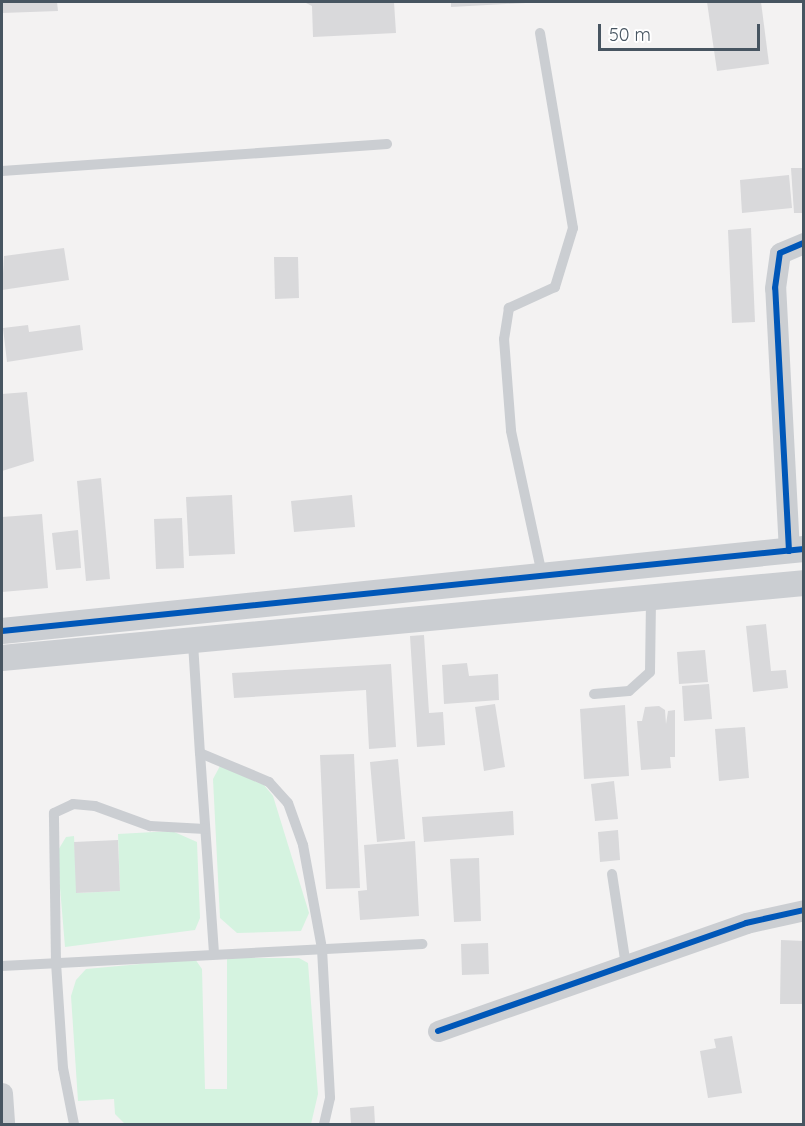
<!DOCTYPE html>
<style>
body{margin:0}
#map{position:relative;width:805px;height:1126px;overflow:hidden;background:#f3f2f2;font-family:Quicksand,sans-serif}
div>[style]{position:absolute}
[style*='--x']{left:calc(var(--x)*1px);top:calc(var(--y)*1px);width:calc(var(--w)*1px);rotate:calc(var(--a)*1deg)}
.green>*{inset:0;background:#d5f3e0}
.building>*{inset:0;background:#d9d9db}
.service>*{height:10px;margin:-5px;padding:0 5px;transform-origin:5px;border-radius:5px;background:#cbced2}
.minor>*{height:21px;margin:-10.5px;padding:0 10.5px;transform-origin:10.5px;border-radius:10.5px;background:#cbced2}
.tertiary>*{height:26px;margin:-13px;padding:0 13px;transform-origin:13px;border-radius:13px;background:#cbced2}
.cycleway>*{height:6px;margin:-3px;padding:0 3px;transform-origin:3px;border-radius:3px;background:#0057b8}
span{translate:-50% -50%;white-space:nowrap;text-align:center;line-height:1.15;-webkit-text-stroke:5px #fff;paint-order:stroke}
.frame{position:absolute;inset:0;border:3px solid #475561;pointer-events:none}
.scale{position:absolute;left:598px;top:24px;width:162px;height:27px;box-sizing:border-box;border:3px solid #475561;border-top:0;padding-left:8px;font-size:18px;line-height:21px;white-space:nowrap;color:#475561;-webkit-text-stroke:4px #fff;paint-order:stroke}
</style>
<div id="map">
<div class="green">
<i style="clip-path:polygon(220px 766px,264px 785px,273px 796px,309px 913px,301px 931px,237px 933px,220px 918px,213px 779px)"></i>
<i style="clip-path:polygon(172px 831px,197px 842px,200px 918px,195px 930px,65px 947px,57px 852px,66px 837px,74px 836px,77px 893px,120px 891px,118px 834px)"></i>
<i style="clip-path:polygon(227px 958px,299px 958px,308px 963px,318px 1094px,311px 1124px,125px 1124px,115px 1114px,114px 1099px,78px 1101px,71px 996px,76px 980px,86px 969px,195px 959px,202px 969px,205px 1089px,227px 1089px)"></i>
</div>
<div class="building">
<i style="clip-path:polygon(2px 2px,57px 2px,58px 11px,2px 13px)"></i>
<i style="clip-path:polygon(304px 2px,394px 2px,396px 33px,313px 37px,312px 6px)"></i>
<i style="clip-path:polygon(451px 2px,526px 2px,526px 3px,451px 7px)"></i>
<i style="clip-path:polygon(707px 2px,761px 2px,769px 64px,717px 71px)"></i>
<i style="clip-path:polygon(791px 168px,804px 168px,804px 213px,794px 213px)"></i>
<i style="clip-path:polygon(789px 175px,792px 208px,742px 213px,740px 180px)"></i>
<i style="clip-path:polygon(751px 228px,755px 322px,732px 323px,728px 230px)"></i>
<i style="clip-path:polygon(64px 248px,69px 280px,2px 290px,4px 256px)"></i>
<i style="clip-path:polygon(274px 257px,298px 257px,299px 298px,275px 299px)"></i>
<i style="clip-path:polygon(28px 325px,29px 332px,80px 325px,83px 350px,7px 362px,3px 328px)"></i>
<i style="clip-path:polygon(27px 392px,34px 461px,2px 471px,2px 394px)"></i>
<i style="clip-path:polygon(101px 478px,110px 579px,86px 581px,77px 481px)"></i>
<i style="clip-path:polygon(232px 495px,235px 554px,189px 556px,186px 497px)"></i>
<i style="clip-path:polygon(352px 495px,355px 527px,294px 532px,291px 501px)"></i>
<i style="clip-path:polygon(42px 514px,48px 588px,2px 592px,2px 517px)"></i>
<i style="clip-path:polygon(182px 518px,184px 568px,156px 569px,154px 519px)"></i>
<i style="clip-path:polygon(78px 530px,81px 568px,56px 570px,52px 533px)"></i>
<i style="clip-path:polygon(766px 624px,771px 671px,786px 670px,788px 688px,753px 692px,746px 626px)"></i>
<i style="clip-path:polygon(424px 635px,429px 713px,443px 712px,445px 745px,417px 747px,410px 636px)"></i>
<i style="clip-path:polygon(705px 650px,708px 682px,679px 684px,677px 652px)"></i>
<i style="clip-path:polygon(467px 663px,469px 676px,498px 674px,499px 700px,444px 704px,442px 665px)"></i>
<i style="clip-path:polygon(391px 664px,396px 747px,369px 749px,366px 690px,234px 698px,232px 673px)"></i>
<i style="clip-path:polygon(709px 684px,712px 719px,684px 721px,682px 686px)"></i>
<i style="clip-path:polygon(495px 704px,505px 767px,484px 771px,475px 707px)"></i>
<i style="clip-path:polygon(625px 705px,629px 776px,584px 779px,580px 709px)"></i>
<i style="clip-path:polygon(659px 706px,665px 710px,666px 724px,668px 711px,675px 710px,675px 757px,670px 757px,671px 768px,641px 770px,637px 721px,642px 721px,645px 707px)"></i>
<i style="clip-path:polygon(745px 727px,749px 778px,719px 781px,715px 729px)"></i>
<i style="clip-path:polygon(354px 754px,360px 888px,326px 889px,320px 755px)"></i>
<i style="clip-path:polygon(398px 759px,405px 839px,377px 842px,370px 762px)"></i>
<i style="clip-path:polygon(614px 781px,618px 819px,595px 821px,591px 784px)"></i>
<i style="clip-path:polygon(513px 811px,514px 835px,424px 842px,422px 817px)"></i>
<i style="clip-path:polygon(618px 830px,620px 860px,600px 862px,598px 832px)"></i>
<i style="clip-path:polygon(118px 840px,120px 891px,76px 893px,74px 842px)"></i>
<i style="clip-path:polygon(415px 841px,419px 916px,360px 920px,358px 891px,367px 890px,364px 845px)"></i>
<i style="clip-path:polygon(479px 858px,481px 921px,454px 922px,450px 859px)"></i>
<i style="clip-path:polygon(781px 940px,804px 941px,804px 1004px,780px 1004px)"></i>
<i style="clip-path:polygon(488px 943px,489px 974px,462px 975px,461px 944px)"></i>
<i style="clip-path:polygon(732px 1036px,742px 1093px,708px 1098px,700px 1051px,716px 1048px,714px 1039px)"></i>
<i style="clip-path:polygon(374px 1106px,375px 1124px,351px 1124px,350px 1108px)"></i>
</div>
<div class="service">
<i style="--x:540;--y:33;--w:198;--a:80.4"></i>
<i style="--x:573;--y:228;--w:62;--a:107"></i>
<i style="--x:555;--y:287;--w:51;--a:155.5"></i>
<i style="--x:509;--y:308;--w:31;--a:99"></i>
<i style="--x:504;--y:339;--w:92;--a:85.6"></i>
<i style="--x:511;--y:431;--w:146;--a:77.8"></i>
<i style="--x:2;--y:171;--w:386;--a:-4"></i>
<i style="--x:193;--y:643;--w:110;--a:86.4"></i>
<i style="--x:200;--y:753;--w:75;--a:22.8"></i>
<i style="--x:269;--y:782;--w:28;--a:48"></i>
<i style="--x:288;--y:803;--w:45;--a:70.3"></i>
<i style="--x:303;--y:845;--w:106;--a:79.6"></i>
<i style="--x:322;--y:949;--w:149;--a:86.9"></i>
<i style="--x:330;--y:1098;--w:27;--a:103"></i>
<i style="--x:594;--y:694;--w:35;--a:-5"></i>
<i style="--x:629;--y:691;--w:28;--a:-42"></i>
<i style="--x:650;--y:672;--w:74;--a:-89.2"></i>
<i style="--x:200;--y:753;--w:200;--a:86"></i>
<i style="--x:612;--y:874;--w:92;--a:81.3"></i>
<i style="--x:2;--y:966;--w:421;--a:-3"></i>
<i style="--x:74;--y:1124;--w:57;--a:-101.1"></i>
<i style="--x:63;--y:1068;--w:105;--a:-93.8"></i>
<i style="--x:56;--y:963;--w:150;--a:-90.8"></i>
<i style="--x:54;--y:813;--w:21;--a:-25"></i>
<i style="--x:73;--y:804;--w:22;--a:5"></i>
<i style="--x:95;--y:806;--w:59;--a:20"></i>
<i style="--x:150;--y:826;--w:55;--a:3.1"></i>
</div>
<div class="minor">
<i style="--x:789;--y:551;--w:263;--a:-93"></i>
<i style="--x:775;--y:288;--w:35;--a:-82"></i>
<i style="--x:780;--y:253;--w:26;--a:-23"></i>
<i style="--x:438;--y:1031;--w:326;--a:-19.3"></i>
<i style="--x:746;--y:923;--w:59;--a:-12.6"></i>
<i style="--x:2;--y:1093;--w:31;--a:86"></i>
</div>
<div class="tertiary">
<i style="--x:2;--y:631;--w:806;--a:-5.84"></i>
<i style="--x:2;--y:658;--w:805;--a:-5.34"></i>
</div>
<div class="cycleway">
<i style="--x:789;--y:551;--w:263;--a:-93"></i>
<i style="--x:775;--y:288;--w:35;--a:-82"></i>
<i style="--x:780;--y:253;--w:26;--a:-23"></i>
<i style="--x:2;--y:631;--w:806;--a:-5.84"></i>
<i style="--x:438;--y:1031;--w:326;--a:-19.3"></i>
<i style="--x:746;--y:923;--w:59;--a:-12.6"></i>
</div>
<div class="frame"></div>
<div class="scale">50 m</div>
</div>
